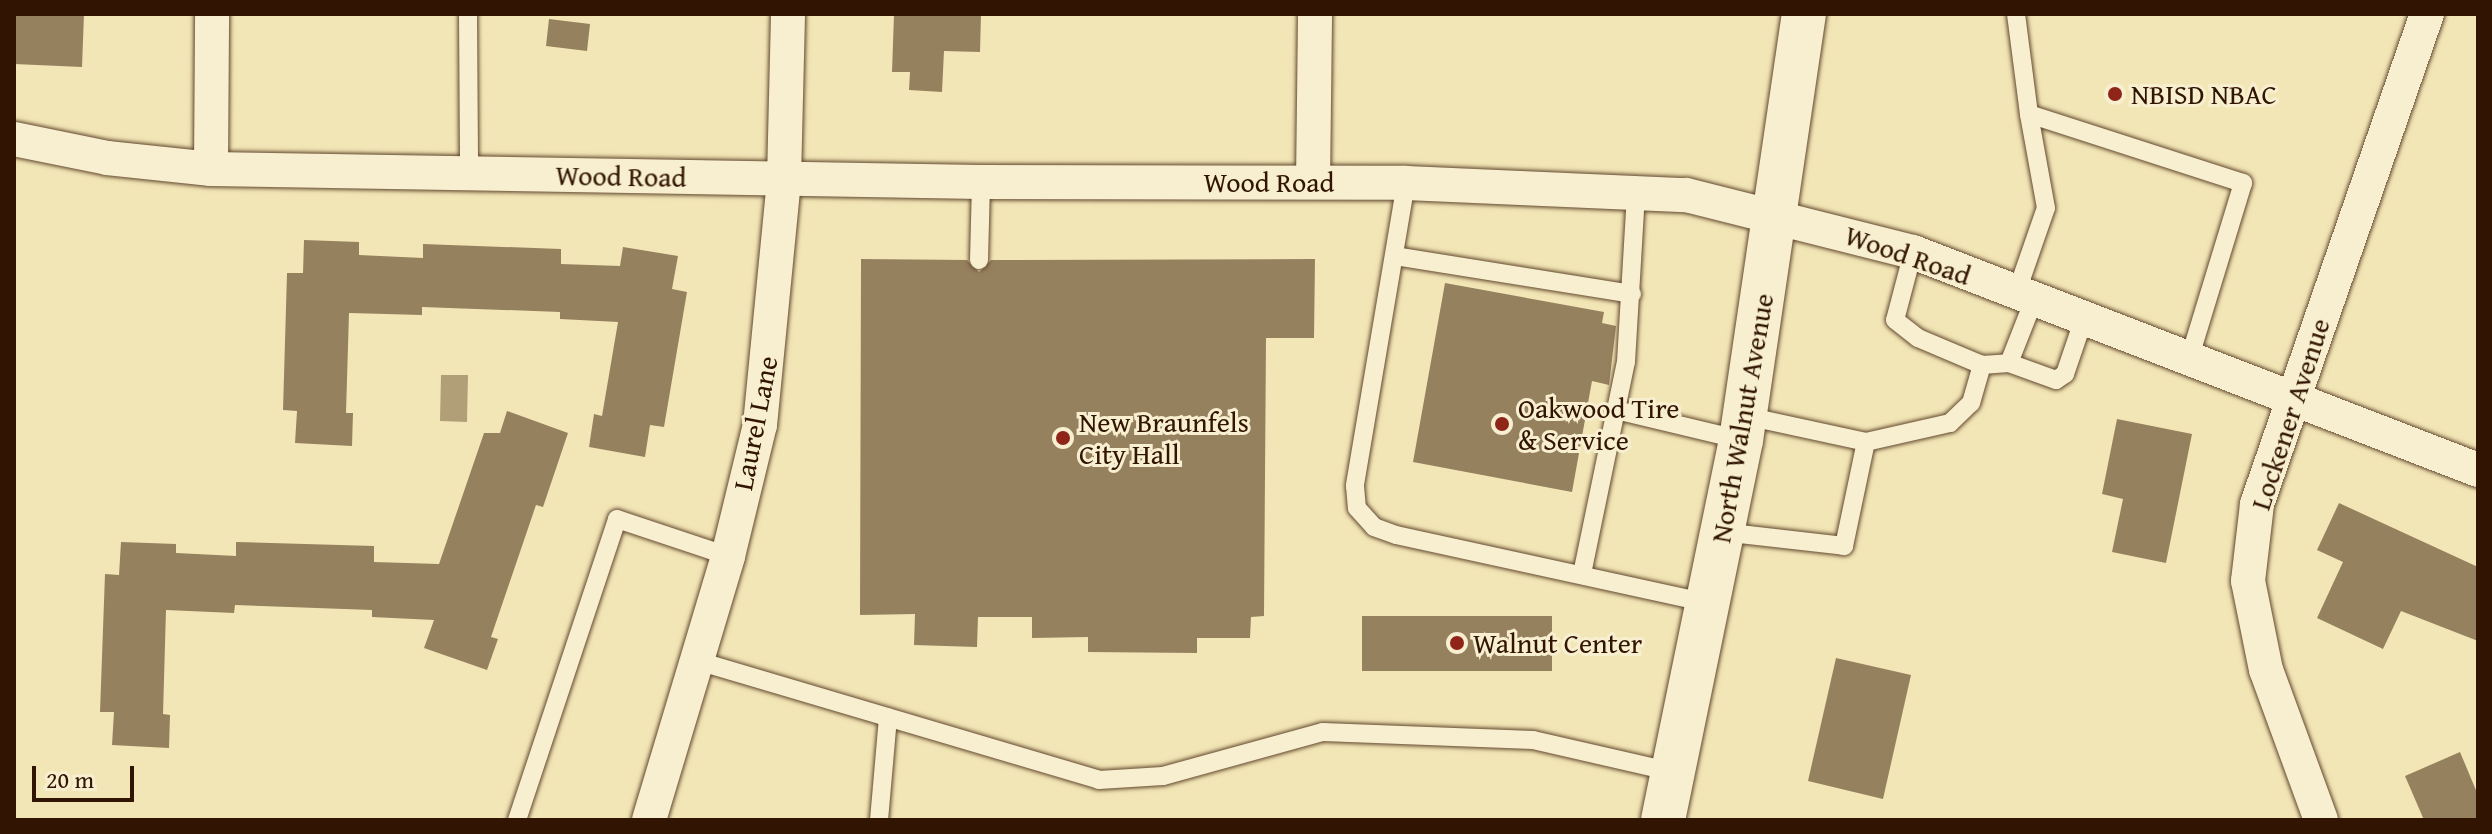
<!DOCTYPE html>
<style>
body{margin:0}
#map{position:relative;width:2492px;height:834px;overflow:hidden;background:#f3e6b6;font-family:"Gentium Book Plus",serif}
div>[style]{position:absolute}
[style*='--x']{left:calc(var(--x)*1px);top:calc(var(--y)*1px);width:calc(var(--w)*1px);rotate:calc(var(--a)*1deg)}
.water>*{inset:0;background:#b19f78}
.building>*{inset:0;background:#96815f}
.roads{filter:drop-shadow(0 0 2px #62482e) drop-shadow(0 0 2px #62482e)}
.lane>*{height:18px;margin:-9px;padding:0 9px;transform-origin:9px;border-radius:9px;background:#f7efd0}
.street>*{height:34px;margin:-17px;padding:0 17px;transform-origin:17px;border-radius:17px;background:#f7efd0}
.secondary>*{height:44px;margin:-22px;padding:0 22px;transform-origin:22px;border-radius:22px;background:#f7efd0}
.dots>*{width:22px;height:22px;translate:-50% -50%;box-sizing:border-box;border:4px solid #f7efd0;border-radius:50%}
span{translate:-50% -50%;white-space:nowrap;text-align:center;line-height:1.15;-webkit-text-stroke:6px #f7efd0;paint-order:stroke}
.poi-label{font-size:28px;color:#311401}
.left{translate:0 -50%;text-align:left}
.street-label{font-size:28px;color:#311401}
.frame{position:absolute;inset:0;border:16px solid #311401;pointer-events:none}
.scale{position:absolute;left:32px;top:766px;width:102px;height:36px;box-sizing:border-box;border:4px solid #311401;border-top:0;padding-left:10px;font-size:24px;line-height:28px;white-space:nowrap;color:#311401;-webkit-text-stroke:6px #f7efd0;paint-order:stroke}
</style>
<div id="map">
<div class="water">
<i style="clip-path:polygon(441px 375px,468px 375px,467px 422px,440px 421px)"></i>
</div>
<div class="building">
<i style="clip-path:polygon(14px 14px,84px 14px,82px 67px,14px 64px)"></i>
<i style="clip-path:polygon(894px 14px,981px 14px,980px 52px,944px 51px,942px 92px,909px 90px,910px 72px,892px 72px)"></i>
<i style="clip-path:polygon(549px 19px,590px 24px,587px 51px,546px 46px)"></i>
<i style="clip-path:polygon(304px 240px,359px 242px,359px 255px,423px 258px,423px 244px,561px 249px,561px 264px,620px 266px,623px 247px,678px 256px,672px 289px,687px 292px,664px 427px,650px 425px,645px 457px,589px 447px,594px 414px,602px 416px,618px 322px,560px 319px,560px 312px,422px 307px,422px 315px,349px 313px,346px 413px,353px 413px,352px 446px,295px 443px,297px 411px,283px 410px,287px 273px,303px 273px)"></i>
<i style="clip-path:polygon(861px 259px,967px 260px,979px 272px,991px 260px,1315px 259px,1314px 338px,1266px 338px,1264px 616px,1251px 617px,1250px 638px,1197px 638px,1197px 653px,1088px 652px,1088px 637px,1032px 638px,1032px 617px,978px 617px,977px 647px,914px 645px,915px 614px,860px 615px)"></i>
<i style="clip-path:polygon(1445px 283px,1604px 312px,1602px 323px,1616px 326px,1609px 385px,1592px 381px,1572px 492px,1413px 462px)"></i>
<i style="clip-path:polygon(507px 411px,568px 433px,543px 507px,536px 505px,491px 637px,498px 639px,487px 670px,424px 648px,434px 620px,372px 617px,372px 610px,235px 605px,234px 613px,166px 610px,163px 714px,170px 715px,169px 748px,112px 745px,114px 712px,100px 712px,105px 574px,119px 575px,121px 542px,176px 544px,176px 553px,236px 556px,236px 542px,374px 546px,374px 562px,439px 564px,484px 433px,500px 433px)"></i>
<i style="clip-path:polygon(2117px 419px,2192px 434px,2166px 563px,2112px 552px,2123px 499px,2102px 494px)"></i>
<i style="clip-path:polygon(2339px 503px,2478px 567px,2478px 641px,2401px 611px,2383px 649px,2317px 618px,2343px 562px,2317px 550px)"></i>
<i style="clip-path:polygon(1362px 616px,1552px 616px,1552px 671px,1362px 671px)"></i>
<i style="clip-path:polygon(1836px 658px,1911px 675px,1883px 799px,1808px 781px)"></i>
<i style="clip-path:polygon(2460px 752px,2478px 795px,2478px 820px,2424px 820px,2405px 776px)"></i>
</div>
<div class="roads">
<div class="lane">
<i style="--x:468;--y:14;--w:158;--a:89.6"></i>
<i style="--x:2016;--y:14;--w:101;--a:82.6"></i>
<i style="--x:1406;--y:183;--w:307;--a:99.6"></i>
<i style="--x:1355;--y:486;--w:22;--a:85"></i>
<i style="--x:1357;--y:508;--w:25;--a:48"></i>
<i style="--x:1374;--y:527;--w:23;--a:20"></i>
<i style="--x:1396;--y:535;--w:318;--a:12.3"></i>
<i style="--x:1913;--y:252;--w:70;--a:104.8"></i>
<i style="--x:1895;--y:320;--w:29;--a:38"></i>
<i style="--x:1918;--y:338;--w:69;--a:22.9"></i>
<i style="--x:1982;--y:365;--w:27;--a:-4"></i>
<i style="--x:2009;--y:363;--w:66;--a:-68.5"></i>
<i style="--x:1395;--y:256;--w:240;--a:9.1"></i>
<i style="--x:979;--y:260;--w:78;--a:-88.5"></i>
<i style="--x:2016;--y:294;--w:91;--a:-70.8"></i>
<i style="--x:2046;--y:208;--w:96;--a:-100.3"></i>
<i style="--x:2029;--y:114;--w:225;--a:17.9"></i>
<i style="--x:2243;--y:183;--w:185;--a:107"></i>
<i style="--x:2009;--y:363;--w:50;--a:19.9"></i>
<i style="--x:2056;--y:380;--w:11;--a:-34"></i>
<i style="--x:2065;--y:374;--w:56;--a:-71.2"></i>
<i style="--x:1616;--y:410;--w:129;--a:13.5"></i>
<i style="--x:1746;--y:416;--w:123;--a:12.2"></i>
<i style="--x:1866;--y:442;--w:86;--a:-12.7"></i>
<i style="--x:1950;--y:423;--w:29;--a:-44"></i>
<i style="--x:1971;--y:403;--w:40;--a:-74"></i>
<i style="--x:1722;--y:532;--w:123;--a:6.5"></i>
<i style="--x:1844;--y:546;--w:106;--a:-78.1"></i>
<i style="--x:1582;--y:574;--w:217;--a:-78.3"></i>
<i style="--x:1626;--y:362;--w:168;--a:-86.6"></i>
<i style="--x:698;--y:661;--w:418;--a:16.5"></i>
<i style="--x:1099;--y:780;--w:64;--a:-3.6"></i>
<i style="--x:1163;--y:776;--w:166;--a:-15.4"></i>
<i style="--x:1323;--y:732;--w:210;--a:2.2"></i>
<i style="--x:1533;--y:740;--w:144;--a:12.9"></i>
<i style="--x:517;--y:820;--w:317;--a:-71.6"></i>
<i style="--x:617;--y:519;--w:117;--a:18.4"></i>
<i style="--x:879;--y:820;--w:103;--a:-85"></i>
</div>
<div class="street">
<i style="--x:14;--y:139;--w:95;--a:11.5"></i>
<i style="--x:107;--y:158;--w:105;--a:6"></i>
<i style="--x:211;--y:169;--w:770;--a:0.97"></i>
<i style="--x:981;--y:182;--w:425;--a:0.1"></i>
<i style="--x:1406;--y:183;--w:280;--a:2.5"></i>
<i style="--x:1686;--y:195;--w:234;--a:14.1"></i>
<i style="--x:1913;--y:252;--w:606;--a:21.1"></i>
<i style="--x:211;--y:169;--w:155;--a:-89.6"></i>
<i style="--x:1313;--y:182;--w:168;--a:-89.3"></i>
<i style="--x:649;--y:820;--w:276;--a:-73.3"></i>
<i style="--x:728;--y:556;--w:135;--a:-76.3"></i>
<i style="--x:760;--y:425;--w:247;--a:-84.4"></i>
<i style="--x:784;--y:179;--w:165;--a:-88.6"></i>
<i style="--x:2321;--y:820;--w:160;--a:-110.1"></i>
<i style="--x:2266;--y:670;--w:91;--a:-101.4"></i>
<i style="--x:2248;--y:581;--w:78;--a:-83.3"></i>
<i style="--x:2257;--y:504;--w:519;--a:-70.87"></i>
</div>
<div class="secondary">
<i style="--x:1663;--y:820;--w:388;--a:-78.4"></i>
<i style="--x:1741;--y:440;--w:431;--a:-81.6"></i>
</div>
</div>
<div class="dots">
<i style="left:2115px;top:94px;background:#8f2418"></i>
<i style="left:1502px;top:424px;background:#8f2418"></i>
<i style="left:1063px;top:438px;background:#8f2418"></i>
<i style="left:1457px;top:643px;background:#8f2418"></i>
</div>
<div class="poi-label">
<span class="left" style="left:2131px;top:94px">NBISD NBAC</span>
<span class="left" style="left:1518px;top:424px">Oakwood Tire<br>&amp; Service</span>
<span class="left" style="left:1079px;top:438px">New Braunfels<br>City Hall</span>
<span class="left" style="left:1473px;top:643px">Walnut Center</span>
</div>
<div class="street-label">
<span style="left:621px;top:176px;rotate:1deg">Wood Road</span>
<span style="left:1269px;top:182px">Wood Road</span>
<span style="left:1908px;top:255px;rotate:19deg">Wood Road</span>
<span style="left:2290px;top:414px;rotate:-72deg">Lockener Avenue</span>
<span style="left:1742px;top:418px;rotate:-80deg">North Walnut Avenue</span>
<span style="left:755px;top:423px;rotate:-79deg">Laurel Lane</span>
</div>
<div class="frame"></div>
<div class="scale">20 m</div>
</div>
